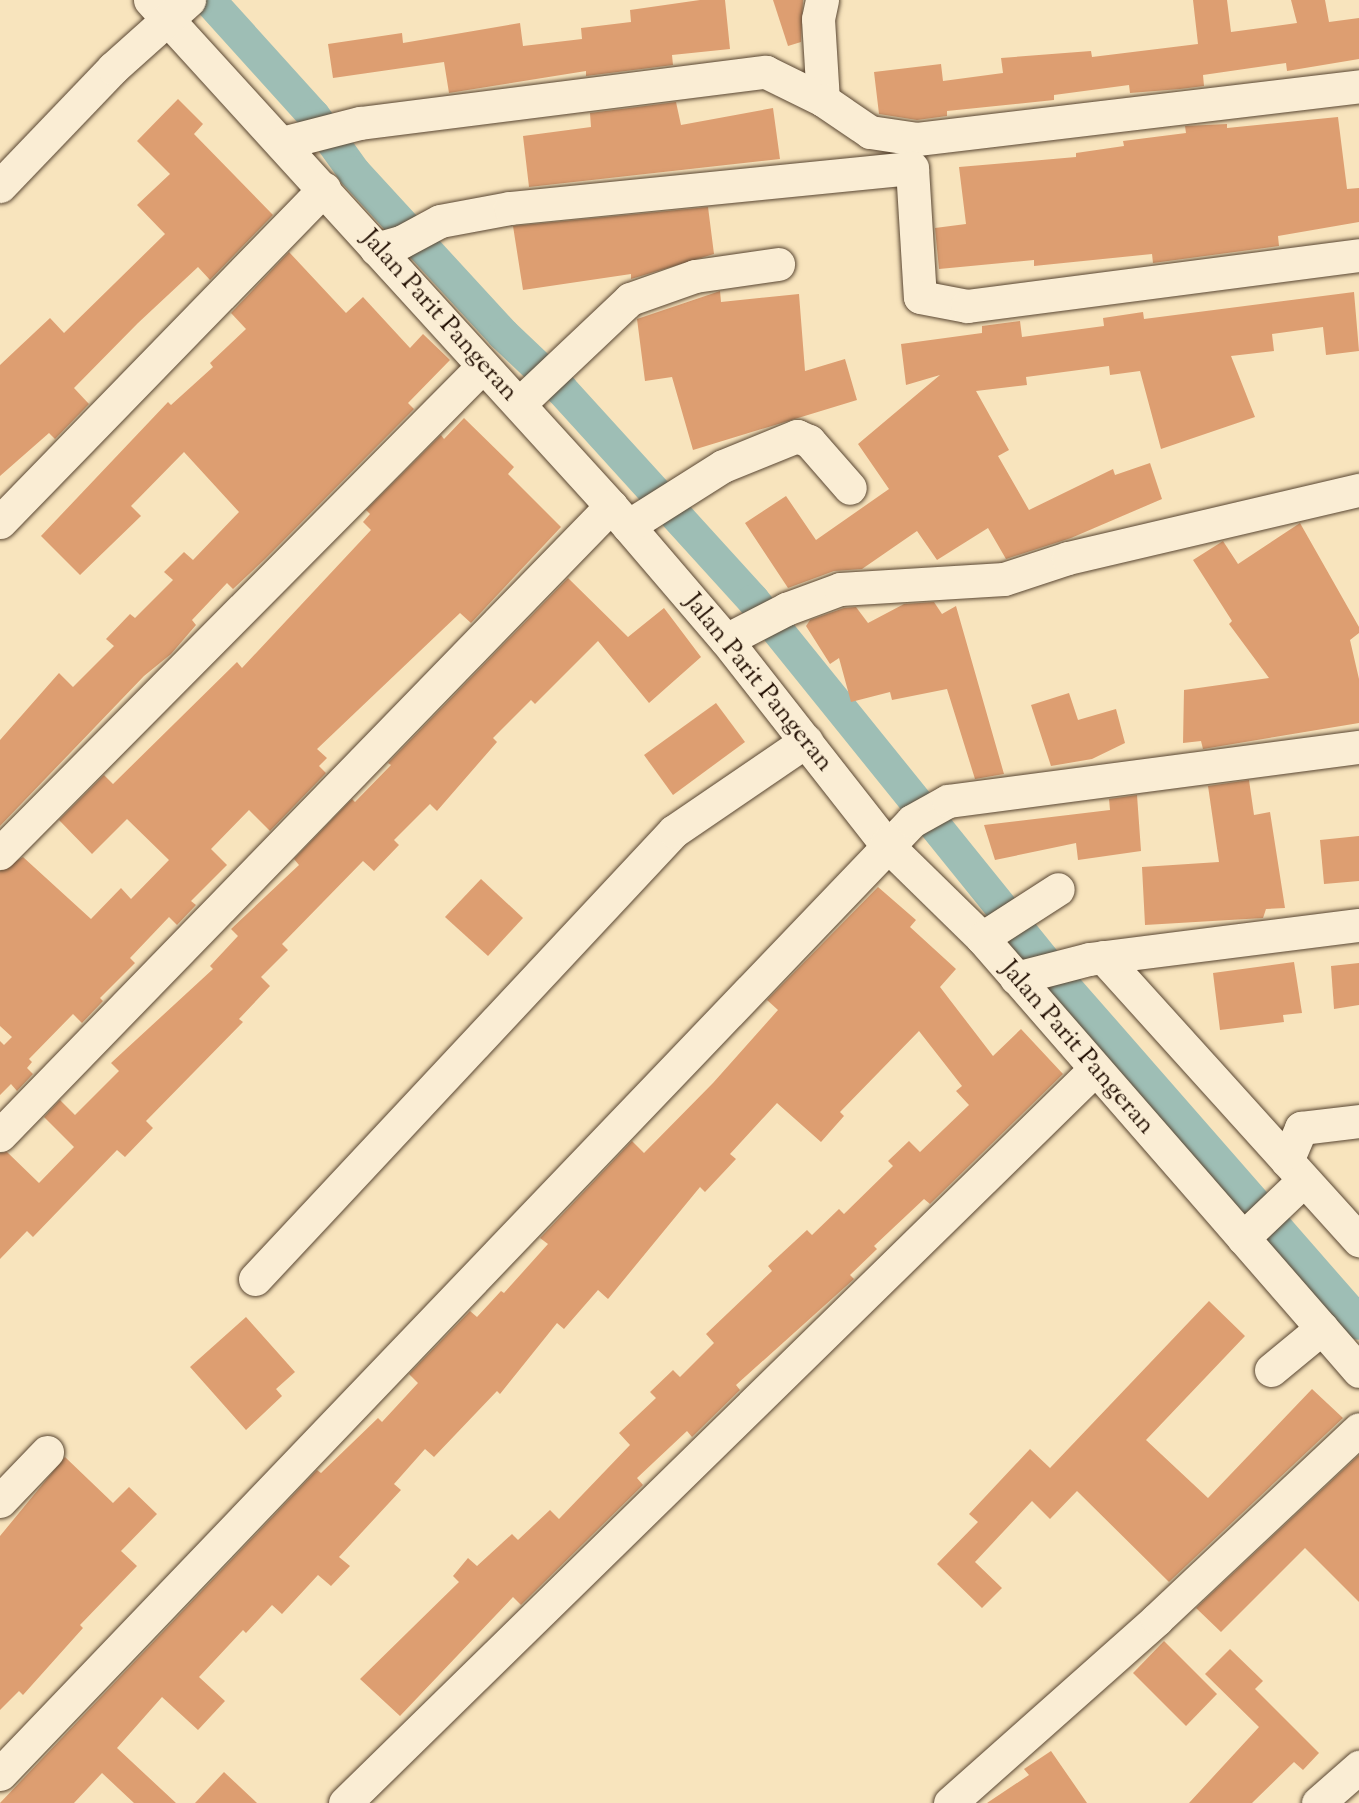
<!DOCTYPE html>
<style>
body{margin:0}
#map{position:relative;width:1359px;height:1803px;overflow:hidden;background:#f8e4bd;font-family:"Sorts Mill Goudy",serif}
div>[style]{position:absolute}
[style*='--x']{left:calc(var(--x)*1px);top:calc(var(--y)*1px);width:calc(var(--w)*1px);rotate:calc(var(--a)*1deg)}
.canal>*{height:33px;margin:-16.5px;padding:0 16.5px;transform-origin:16.5px;border-radius:16.5px;background:#9ebeb5}
.building>*{inset:0;background:#dd9e71}
.roads{filter:drop-shadow(0 0 2px #594632) drop-shadow(0 0 2px #594632)}
.minor>*{height:33px;margin:-16.5px;padding:0 16.5px;transform-origin:16.5px;border-radius:16.5px;background:#faedd4}
span{translate:-50% -50%;white-space:nowrap;text-align:center;line-height:1.15;-webkit-text-stroke:4.5px #faedd4;paint-order:stroke}
.street-label{font-size:26px;color:#241104}
</style>
<div id="map">
<div class="canal">
<i style="--x:209;--y:0;--w:155;--a:47.9"></i>
<i style="--x:313;--y:115;--w:70;--a:54.3"></i>
<i style="--x:354;--y:172;--w:220;--a:47.4"></i>
<i style="--x:503;--y:334;--w:80;--a:43.5"></i>
<i style="--x:561;--y:389;--w:285;--a:47.7"></i>
<i style="--x:753;--y:600;--w:491;--a:51.1"></i>
<i style="--x:1061;--y:982;--w:453;--a:48.8"></i>
</div>
<div class="building">
<i style="clip-path:polygon(700px 0,725px 0,730px 49px,672px 55px,673px 65px,586px 76px,586px 71px,449px 93px,444px 62px,333px 78px,328px 44px,402px 33px,403px 43px,520px 23px,523px 46px,582px 39px,581px 28px,631px 22px,630px 10px)"></i>
<i style="clip-path:polygon(773px 0,803px 0,801px 42px,788px 46px)"></i>
<i style="clip-path:polygon(1193px 0,1227px 0,1231px 32px,1297px 23px,1291px 0,1325px 0,1329px 22px,1359px 18px,1359px 59px,1287px 71px,1286px 63px,1203px 75px,1204px 86px,1180px 89px,1130px 93px,1129px 85px,1054px 95px,1054px 100px,947px 111px,947px 116px,917px 120px,879px 114px,874px 72px,941px 64px,943px 81px,1003px 73px,1001px 58px,1091px 51px,1092px 57px,1198px 44px)"></i>
<i style="clip-path:polygon(178px 99px,203px 124px,194px 134px,273px 215px,210px 280px,198px 267px,138px 323px,74px 388px,89px 404px,55px 439px,49px 433px,0 476px,0 365px,50px 318px,64px 333px,165px 234px,137px 205px,170px 174px,137px 141px)"></i>
<i style="clip-path:polygon(676px 102px,681px 125px,773px 108px,780px 159px,529px 187px,523px 136px,591px 127px,590px 113px)"></i>
<i style="clip-path:polygon(1338px 117px,1347px 189px,1359px 188px,1359px 222px,1278px 236px,1279px 246px,1153px 263px,1152px 254px,1034px 266px,1034px 260px,939px 269px,935px 228px,966px 224px,959px 167px,1076px 157px,1076px 153px,1124px 146px,1123px 141px,1186px 133px,1185px 126px,1227px 124px,1227px 128px)"></i>
<i style="clip-path:polygon(708px 207px,714px 254px,631px 279px,631px 274px,523px 290px,513px 226px)"></i>
<i style="clip-path:polygon(289px 252px,346px 313px,363px 297px,410px 348px,423px 334px,450px 360px,408px 403px,414px 409px,265px 559px,233px 589px,227px 583px,192px 620px,196px 625px,171px 654px,144px 676px,0 826px,0 740px,59px 673px,73px 687px,114px 646px,106px 639px,130px 614px,135px 618px,173px 580px,164px 572px,184px 552px,193px 560px,239px 512px,184px 452px,131px 506px,141px 516px,80px 575px,41px 536px,168px 402px,171px 405px,213px 367px,210px 363px,246px 329px,231px 313px)"></i>
<i style="clip-path:polygon(720px 291px,721px 302px,799px 294px,805px 371px,845px 359px,857px 400px,693px 450px,672px 377px,645px 381px,637px 319px)"></i>
<i style="clip-path:polygon(1354px 292px,1359px 351px,1326px 355px,1323px 327px,1272px 334px,1274px 351px,1231px 356px,1255px 417px,1161px 449px,1140px 371px,1110px 375px,1109px 366px,1026px 377px,1027px 385px,976px 391px,1009px 450px,998px 456px,1029px 510px,1113px 469px,1115px 475px,1150px 463px,1162px 499px,1071px 538px,1006px 559px,988px 528px,937px 560px,917px 531px,862px 569px,834px 571px,788px 588px,745px 523px,786px 496px,816px 540px,889px 489px,858px 444px,940px 375px,906px 385px,901px 344px,982px 333px,982px 326px,1020px 321px,1022px 337px,1104px 326px,1103px 318px,1143px 312px,1144px 319px)"></i>
<i style="clip-path:polygon(464px 418px,514px 467px,508px 474px,561px 527px,471px 623px,460px 613px,317px 749px,327px 758px,319px 766px,326px 773px,270px 831px,249px 810px,211px 849px,227px 865px,191px 901px,196px 905px,177px 925px,169px 917px,130px 958px,135px 963px,100px 998px,103px 1001px,82px 1023px,73px 1014px,29px 1059px,32px 1062px,27px 1068px,33px 1074px,17px 1091px,11px 1084px,0 1095px,0 1041px,4px 1045px,12px 1037px,0 1026px,0 871px,23px 857px,91px 919px,121px 888px,131px 899px,169px 860px,127px 819px,92px 854px,59px 820px,104px 775px,113px 784px,237px 662px,242px 668px,371px 530px,363px 522px,370px 514px,366px 510px,441px 435px,444px 439px)"></i>
<i style="clip-path:polygon(1300px 523px,1359px 627px,1359px 633px,1350px 640px,1359px 679px,1359px 723px,1203px 749px,1201px 741px,1183px 743px,1184px 690px,1269px 678px,1229px 624px,1232px 621px,1193px 560px,1223px 541px,1238px 564px)"></i>
<i style="clip-path:polygon(568px 578px,628px 637px,664px 608px,701px 657px,649px 703px,598px 641px,535px 704px,531px 700px,493px 738px,497px 742px,437px 811px,430px 804px,394px 840px,399px 845px,374px 871px,363px 861px,282px 944px,288px 950px,261px 977px,270px 986px,239px 1019px,243px 1022px,146px 1121px,153px 1128px,125px 1157px,117px 1150px,33px 1237px,27px 1231px,0 1259px,0 1153px,7px 1152px,39px 1183px,74px 1147px,44px 1117px,60px 1100px,75px 1115px,119px 1071px,111px 1063px,213px 969px,210px 966px,238px 936px,231px 929px,299px 865px,294px 859px,352px 799px,355px 802px,391px 765px,388px 763px)"></i>
<i style="clip-path:polygon(934px 602px,942px 614px,956px 606px,1004px 774px,975px 779px,947px 689px,892px 700px,890px 692px,851px 702px,839px 658px,830px 664px,806px 626px,810px 620px,844px 608px,856px 607px,868px 623px,904px 604px)"></i>
<i style="clip-path:polygon(1069px 693px,1078px 720px,1116px 709px,1125px 743px,1092px 759px,1051px 766px,1031px 705px)"></i>
<i style="clip-path:polygon(716px 703px,745px 742px,673px 795px,644px 755px)"></i>
<i style="clip-path:polygon(1249px 780px,1254px 815px,1270px 812px,1285px 908px,1266px 909px,1263px 918px,1145px 925px,1142px 867px,1219px 862px,1208px 786px)"></i>
<i style="clip-path:polygon(1137px 795px,1141px 851px,1078px 860px,1076px 843px,995px 860px,984px 825px,1110px 810px,1109px 799px)"></i>
<i style="clip-path:polygon(1359px 836px,1359px 881px,1324px 884px,1320px 840px)"></i>
<i style="clip-path:polygon(481px 879px,523px 918px,488px 956px,445px 917px)"></i>
<i style="clip-path:polygon(878px 887px,916px 920px,910px 927px,956px 969px,940px 987px,993px 1056px,1021px 1029px,1063px 1074px,930px 1204px,924px 1199px,874px 1246px,877px 1249px,850px 1275px,854px 1279px,736px 1385px,740px 1390px,692px 1437px,687px 1431px,637px 1478px,643px 1485px,521px 1605px,513px 1597px,400px 1716px,360px 1679px,459px 1582px,453px 1576px,468px 1558px,477px 1566px,512px 1534px,518px 1540px,550px 1510px,559px 1519px,630px 1445px,619px 1433px,656px 1398px,650px 1392px,673px 1370px,680px 1377px,714px 1343px,706px 1334px,772px 1271px,768px 1266px,807px 1230px,812px 1235px,839px 1209px,844px 1214px,893px 1166px,888px 1161px,909px 1141px,920px 1152px,969px 1105px,956px 1091px,962px 1086px,919px 1031px,840px 1112px,844px 1116px,821px 1142px,777px 1103px,730px 1154px,736px 1159px,705px 1192px,700px 1187px,608px 1299px,598px 1290px,564px 1329px,557px 1323px,500px 1394px,497px 1391px,434px 1457px,425px 1449px,394px 1484px,401px 1490px,339px 1557px,350px 1566px,331px 1586px,318px 1575px,282px 1614px,272px 1605px,246px 1633px,243px 1630px,199px 1677px,225px 1701px,198px 1730px,162px 1697px,117px 1748px,176px 1803px,134px 1803px,102px 1773px,74px 1803px,0 1803px,317px 1470px,321px 1473px,378px 1418px,382px 1422px,418px 1383px,409px 1374px,470px 1311px,477px 1317px,501px 1291px,504px 1293px,548px 1244px,540px 1238px,632px 1141px,644px 1153px,713px 1083px,778px 1010px,767px 1000px)"></i>
<i style="clip-path:polygon(1294px 962px,1302px 1013px,1283px 1015px,1284px 1022px,1220px 1030px,1213px 973px)"></i>
<i style="clip-path:polygon(1359px 963px,1359px 1005px,1334px 1009px,1331px 966px)"></i>
<i style="clip-path:polygon(1209px 1301px,1245px 1336px,1146px 1440px,1208px 1498px,1312px 1389px,1343px 1418px,1169px 1582px,1077px 1491px,1050px 1519px,1032px 1501px,975px 1562px,1002px 1588px,982px 1608px,937px 1564px,978px 1522px,969px 1514px,1030px 1449px,1050px 1468px)"></i>
<i style="clip-path:polygon(246px 1317px,295px 1372px,276px 1389px,282px 1396px,246px 1430px,190px 1367px)"></i>
<i style="clip-path:polygon(1359px 1455px,1359px 1602px,1305px 1548px,1221px 1632px,1196px 1608px)"></i>
<i style="clip-path:polygon(65px 1457px,113px 1503px,129px 1487px,157px 1514px,121px 1551px,137px 1566px,80px 1625px,83px 1628px,23px 1695px,19px 1691px,0 1710px,0 1536px)"></i>
<i style="clip-path:polygon(1164px 1641px,1217px 1694px,1186px 1726px,1133px 1673px)"></i>
<i style="clip-path:polygon(1230px 1649px,1263px 1681px,1255px 1689px,1319px 1753px,1303px 1770px,1294px 1762px,1252px 1803px,1189px 1803px,1259px 1727px,1205px 1674px)"></i>
<i style="clip-path:polygon(1051px 1751px,1087px 1803px,987px 1803px,1029px 1775px,1024px 1769px)"></i>
<i style="clip-path:polygon(224px 1772px,257px 1803px,195px 1803px)"></i>
</div>
<div class="roads">
<div class="minor">
<i style="--x:150;--y:0;--w:685;--a:47.66"></i>
<i style="--x:611;--y:506;--w:177;--a:49.4"></i>
<i style="--x:726;--y:640;--w:259;--a:51.9"></i>
<i style="--x:886;--y:844;--w:134;--a:44.4"></i>
<i style="--x:982;--y:938;--w:574;--a:48.95"></i>
<i style="--x:822;--y:0;--w:19;--a:102"></i>
<i style="--x:818;--y:19;--w:81;--a:86.5"></i>
<i style="--x:282;--y:143;--w:81;--a:-14.4"></i>
<i style="--x:360;--y:123;--w:409;--a:-7.2"></i>
<i style="--x:766;--y:72;--w:64;--a:26.2"></i>
<i style="--x:823;--y:100;--w:57;--a:34.2"></i>
<i style="--x:870;--y:132;--w:48;--a:8.5"></i>
<i style="--x:917;--y:139;--w:445;--a:-6.8"></i>
<i style="--x:0;--y:186;--w:163;--a:-46.2"></i>
<i style="--x:113;--y:68;--w:102;--a:-41.8"></i>
<i style="--x:376;--y:249;--w:26;--a:-16"></i>
<i style="--x:401;--y:242;--w:44;--a:-28.3"></i>
<i style="--x:440;--y:221;--w:71;--a:-10.5"></i>
<i style="--x:510;--y:208;--w:404;--a:-5.7"></i>
<i style="--x:912;--y:168;--w:129;--a:86.5"></i>
<i style="--x:920;--y:297;--w:48;--a:10.8"></i>
<i style="--x:967;--y:306;--w:395;--a:-7.4"></i>
<i style="--x:519;--y:404;--w:153;--a:-43.4"></i>
<i style="--x:630;--y:299;--w:69;--a:-19.5"></i>
<i style="--x:695;--y:276;--w:84;--a:-8.2"></i>
<i style="--x:0;--y:522;--w:465;--a:-45.8"></i>
<i style="--x:628;--y:526;--w:112;--a:-32.3"></i>
<i style="--x:723;--y:466;--w:80;--a:-22.1"></i>
<i style="--x:797;--y:436;--w:13;--a:23"></i>
<i style="--x:809;--y:441;--w:62;--a:48.9"></i>
<i style="--x:726;--y:640;--w:68;--a:-27.3"></i>
<i style="--x:786;--y:609;--w:58;--a:-20.3"></i>
<i style="--x:840;--y:589;--w:164;--a:-3.5"></i>
<i style="--x:1004;--y:579;--w:67;--a:-18.2"></i>
<i style="--x:1068;--y:558;--w:299;--a:-13.2"></i>
<i style="--x:0;--y:853;--w:686;--a:-45.24"></i>
<i style="--x:982;--y:938;--w:90;--a:-32.8"></i>
<i style="--x:1103;--y:957;--w:382;--a:47.9"></i>
<i style="--x:1016;--y:978;--w:75;--a:-14.6"></i>
<i style="--x:1089;--y:959;--w:272;--a:-7.2"></i>
<i style="--x:0;--y:1135;--w:877;--a:-45.83"></i>
<i style="--x:1287;--y:1161;--w:36;--a:-67"></i>
<i style="--x:1301;--y:1128;--w:58;--a:-6.9"></i>
<i style="--x:1243;--y:1238;--w:84;--a:-43.6"></i>
<i style="--x:255;--y:1279;--w:613;--a:-46.92"></i>
<i style="--x:674;--y:831;--w:160;--a:-34.3"></i>
<i style="--x:1271;--y:1370;--w:66;--a:-39.5"></i>
<i style="--x:0;--y:1501;--w:68;--a:-46.2"></i>
<i style="--x:0;--y:1774;--w:1319;--a:-46.26"></i>
<i style="--x:912;--y:821;--w:41;--a:-29.1"></i>
<i style="--x:948;--y:801;--w:415;--a:-7.5"></i>
<i style="--x:345;--y:1803;--w:1049;--a:-44.38"></i>
<i style="--x:950;--y:1803;--w:277;--a:-41.6"></i>
<i style="--x:1157;--y:1619;--w:277;--a:-43.2"></i>
<i style="--x:1318;--y:1803;--w:55;--a:-41.3"></i>
</div>
</div>
<div class="street-label">
<span style="left:439px;top:316px;rotate:48deg">Jalan Parit Pangeran</span>
<span style="left:758px;top:683px;rotate:51deg">Jalan Parit Pangeran</span>
<span style="left:1077px;top:1048px;rotate:49deg">Jalan Parit Pangeran</span>
</div>
</div>
